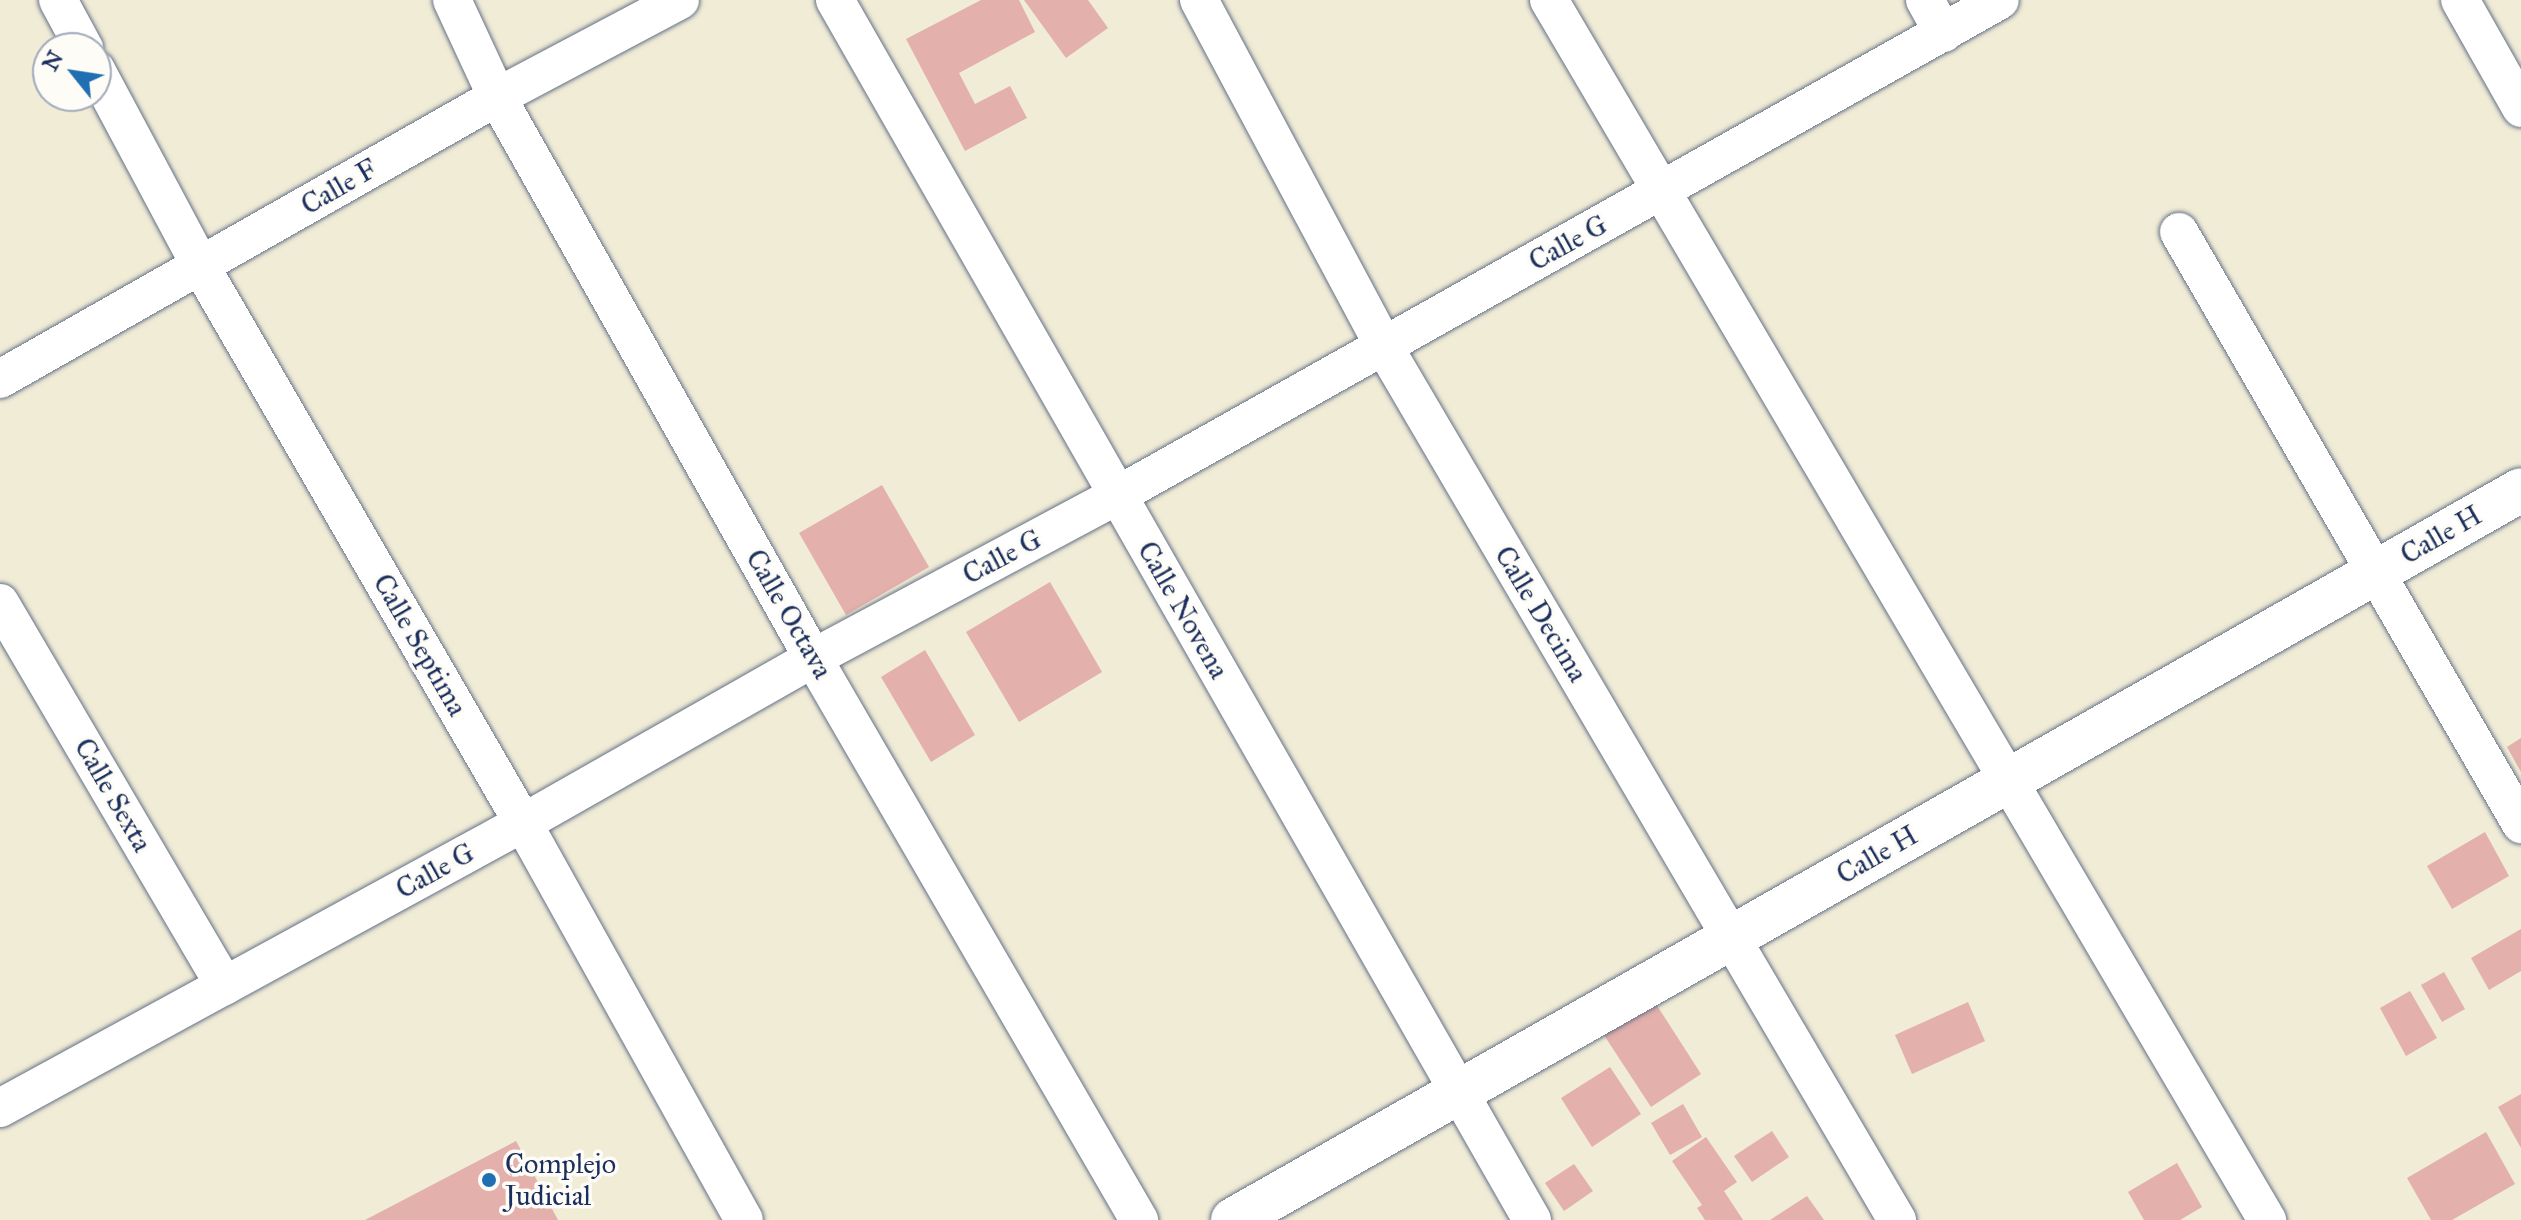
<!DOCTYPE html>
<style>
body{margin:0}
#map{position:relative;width:2521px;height:1220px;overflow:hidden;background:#f0ecd6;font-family:"IM FELL Great Primer",serif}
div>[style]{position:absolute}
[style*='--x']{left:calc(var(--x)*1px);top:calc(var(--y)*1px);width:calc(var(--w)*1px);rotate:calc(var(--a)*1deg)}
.building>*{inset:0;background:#e3b0ab}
.roads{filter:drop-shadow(0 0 2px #667188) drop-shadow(0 0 2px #667188)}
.minor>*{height:38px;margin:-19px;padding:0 19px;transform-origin:19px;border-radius:19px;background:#fff}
.tertiary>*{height:44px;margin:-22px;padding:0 22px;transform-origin:22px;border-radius:22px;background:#fff}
.dots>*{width:22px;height:22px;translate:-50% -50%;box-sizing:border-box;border:4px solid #fdfcf7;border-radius:50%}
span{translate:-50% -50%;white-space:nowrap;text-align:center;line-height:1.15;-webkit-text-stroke:7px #fdfcf7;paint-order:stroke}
.street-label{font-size:28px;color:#1b2f5e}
.poi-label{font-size:28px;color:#1b2f5e}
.left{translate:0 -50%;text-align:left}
.north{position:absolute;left:32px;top:32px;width:80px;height:80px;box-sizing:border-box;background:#fdfcf7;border:2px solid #a3aaba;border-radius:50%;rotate:300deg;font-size:22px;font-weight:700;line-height:32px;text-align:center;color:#1b2f5e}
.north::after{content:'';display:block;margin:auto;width:28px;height:36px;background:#1f6fb2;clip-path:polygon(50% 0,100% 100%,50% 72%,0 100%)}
</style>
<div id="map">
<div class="building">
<i style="clip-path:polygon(981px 0,1019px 0,1035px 32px,959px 73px,975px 104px,1010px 86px,1027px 118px,965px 151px,906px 39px)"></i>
<i style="clip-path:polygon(1024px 0,1088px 0,1108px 28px,1066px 58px)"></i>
<i style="clip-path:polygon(882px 485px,929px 567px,846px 615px,799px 533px)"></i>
<i style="clip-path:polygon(1050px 582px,1102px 672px,1019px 722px,966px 632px)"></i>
<i style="clip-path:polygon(925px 650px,975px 735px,931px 762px,881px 677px)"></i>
<i style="clip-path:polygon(2521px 738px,2521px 772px,2507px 747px)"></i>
<i style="clip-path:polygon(2485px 832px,2509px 876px,2452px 909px,2427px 866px)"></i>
<i style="clip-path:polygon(2521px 929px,2521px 971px,2489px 990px,2471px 958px)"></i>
<i style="clip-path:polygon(2444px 972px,2465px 1009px,2442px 1022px,2421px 985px)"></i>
<i style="clip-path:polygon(2410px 991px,2437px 1038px,2406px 1056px,2380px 1008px)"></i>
<i style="clip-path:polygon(1649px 993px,1701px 1074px,1651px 1107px,1598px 1026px)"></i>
<i style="clip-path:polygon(1968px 1002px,1985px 1041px,1912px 1074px,1895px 1035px)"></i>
<i style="clip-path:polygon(1610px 1067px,1641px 1114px,1592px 1147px,1561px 1098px)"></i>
<i style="clip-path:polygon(2521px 1094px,2521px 1148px,2498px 1107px)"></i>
<i style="clip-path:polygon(1683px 1104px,1702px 1137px,1670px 1155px,1651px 1123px)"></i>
<i style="clip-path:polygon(1772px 1131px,1789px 1157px,1752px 1182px,1734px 1156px)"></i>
<i style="clip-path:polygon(2486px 1132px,2515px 1184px,2452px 1220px,2431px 1220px,2407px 1178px)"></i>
<i style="clip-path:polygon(1706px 1137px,1737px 1182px,1724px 1191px,1743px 1220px,1705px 1220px,1697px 1208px,1702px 1205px,1672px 1161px)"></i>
<i style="clip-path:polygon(516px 1141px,558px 1220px,365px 1220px)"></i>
<i style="clip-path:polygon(2177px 1163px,2202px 1207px,2180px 1220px,2144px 1220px,2128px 1192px)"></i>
<i style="clip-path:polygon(1574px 1164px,1593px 1191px,1564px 1211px,1545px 1183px)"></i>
<i style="clip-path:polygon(1807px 1196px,1824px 1220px,1770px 1220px)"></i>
</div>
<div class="roads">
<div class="minor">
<i style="--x:58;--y:0;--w:55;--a:61.6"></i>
<i style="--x:452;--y:0;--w:107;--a:65.1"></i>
<i style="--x:497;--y:97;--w:644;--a:60.61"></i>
<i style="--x:813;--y:658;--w:650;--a:59.88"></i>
<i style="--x:835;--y:0;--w:1405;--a:60.26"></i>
<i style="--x:1199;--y:0;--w:391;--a:61.9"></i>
<i style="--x:1383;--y:345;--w:1015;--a:59.57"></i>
<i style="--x:1549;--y:0;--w:1416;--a:59.52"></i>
<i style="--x:1925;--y:0;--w:38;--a:61"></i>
<i style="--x:2460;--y:0;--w:124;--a:60.5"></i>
<i style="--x:96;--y:70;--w:223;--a:61.9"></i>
<i style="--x:201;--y:267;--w:643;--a:59.92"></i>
<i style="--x:523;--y:823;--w:454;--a:60.9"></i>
<i style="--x:2179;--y:232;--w:684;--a:59.98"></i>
<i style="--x:0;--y:379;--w:571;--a:-29.57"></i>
<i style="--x:497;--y:97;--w:207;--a:-27.9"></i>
<i style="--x:0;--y:603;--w:444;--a:59.6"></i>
<i style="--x:0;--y:1108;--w:596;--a:-28.59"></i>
<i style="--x:523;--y:823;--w:334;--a:-29.6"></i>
<i style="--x:813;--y:658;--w:346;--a:-28.1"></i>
<i style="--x:1118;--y:495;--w:1011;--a:-29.3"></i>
</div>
<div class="tertiary">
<i style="--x:1233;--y:1220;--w:1480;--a:-29.54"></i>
</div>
</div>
<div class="dots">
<i style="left:489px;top:1180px;background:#1f6fb2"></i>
</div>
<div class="street-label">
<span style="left:339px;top:187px;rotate:-30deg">Calle F</span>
<span style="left:1568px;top:243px;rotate:-29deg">Calle G</span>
<span style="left:2441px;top:535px;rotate:-30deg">Calle H</span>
<span style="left:1002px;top:557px;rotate:-28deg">Calle G</span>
<span style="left:1183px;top:610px;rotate:60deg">Calle Novena</span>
<span style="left:789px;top:614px;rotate:60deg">Calle Octava</span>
<span style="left:1541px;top:614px;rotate:59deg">Calle Decima</span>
<span style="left:420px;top:645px;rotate:60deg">Calle Septima</span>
<span style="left:113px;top:795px;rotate:60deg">Calle Sexta</span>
<span style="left:1877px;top:855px;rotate:-30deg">Calle H</span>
<span style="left:435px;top:871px;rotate:-29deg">Calle G</span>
</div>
<div class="poi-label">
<span class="left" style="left:505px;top:1180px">Complejo<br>Judicial</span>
</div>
<div class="north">N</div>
</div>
